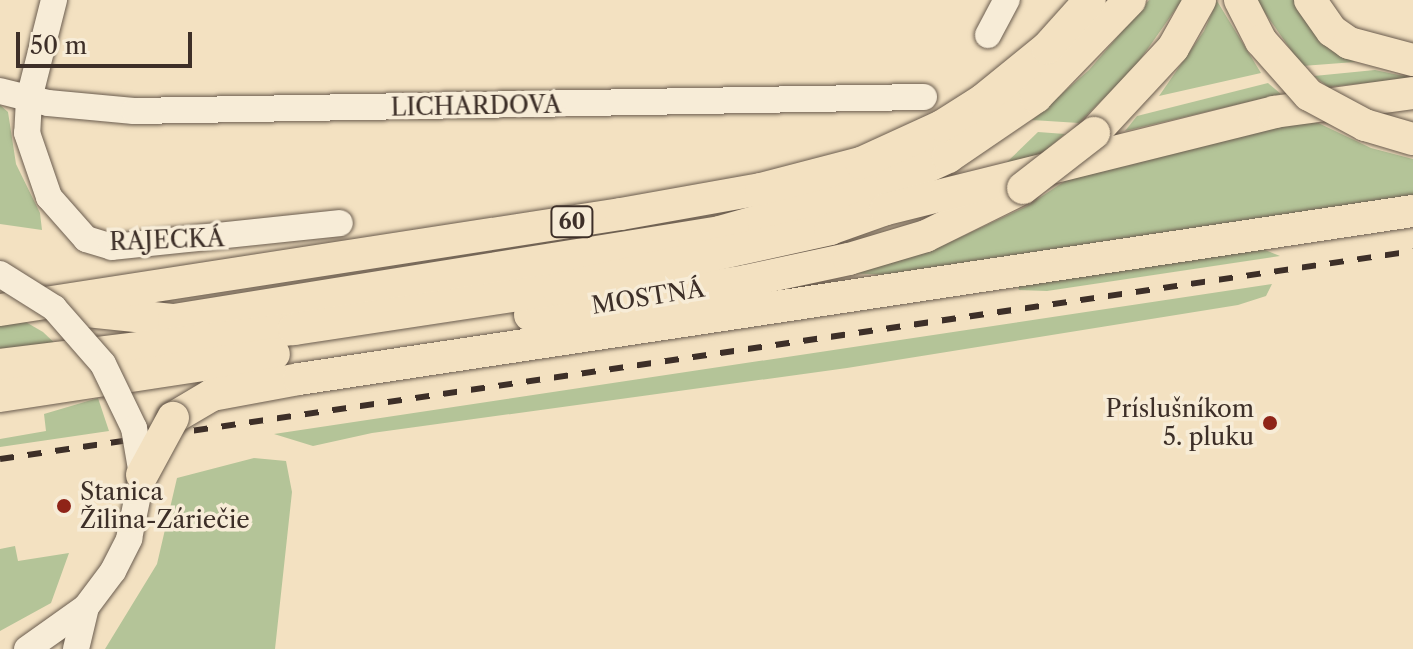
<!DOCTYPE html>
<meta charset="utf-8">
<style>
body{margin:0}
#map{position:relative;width:1413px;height:649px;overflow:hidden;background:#f3e1c1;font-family:"Libre Caslon Text",serif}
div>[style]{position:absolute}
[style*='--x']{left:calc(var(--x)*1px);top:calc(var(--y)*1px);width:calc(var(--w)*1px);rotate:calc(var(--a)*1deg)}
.green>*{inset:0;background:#b4c498}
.roads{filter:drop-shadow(0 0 2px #6a5c4e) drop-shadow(0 0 2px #6a5c4e)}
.minor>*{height:26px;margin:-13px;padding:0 13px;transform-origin:13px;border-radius:13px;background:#f7ecd7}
.major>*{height:32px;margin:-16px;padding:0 16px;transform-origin:16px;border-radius:16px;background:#f3e1c1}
.rail>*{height:6px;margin-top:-3px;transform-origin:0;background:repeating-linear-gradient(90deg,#3d2f28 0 14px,transparent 0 28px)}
.bridges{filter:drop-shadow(0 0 2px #6a5c4e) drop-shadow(0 0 2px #6a5c4e)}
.minor-bridge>*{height:26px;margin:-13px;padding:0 13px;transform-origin:13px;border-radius:13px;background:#f7ecd7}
.major-bridge>*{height:32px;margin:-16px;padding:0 16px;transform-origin:16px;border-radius:16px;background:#f3e1c1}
.dots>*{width:22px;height:22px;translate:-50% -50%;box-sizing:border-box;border:4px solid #f7ecd7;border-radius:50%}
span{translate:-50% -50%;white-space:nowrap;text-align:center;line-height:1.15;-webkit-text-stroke:7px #f7ecd7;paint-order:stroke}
.shield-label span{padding:2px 6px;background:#f7ecd7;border:2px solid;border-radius:6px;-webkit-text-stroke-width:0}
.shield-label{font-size:22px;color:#3d2f28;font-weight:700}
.street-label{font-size:24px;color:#3d2f28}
.poi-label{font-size:24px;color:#3d2f28}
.right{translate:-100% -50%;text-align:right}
.left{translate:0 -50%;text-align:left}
.scale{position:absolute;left:16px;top:32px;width:176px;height:36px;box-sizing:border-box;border:4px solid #3d2f28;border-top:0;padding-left:10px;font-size:24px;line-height:28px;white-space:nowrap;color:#3d2f28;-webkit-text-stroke:6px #f7ecd7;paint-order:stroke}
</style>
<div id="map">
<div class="green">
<i style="clip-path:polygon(1149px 0,1182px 0,1135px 67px,1079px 123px,1032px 120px,1089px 70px)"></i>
<i style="clip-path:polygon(1256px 0,1294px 0,1322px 42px,1355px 62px,1302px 66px)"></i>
<i style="clip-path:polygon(1217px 1px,1261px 73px,1159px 96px,1204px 31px)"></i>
<i style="clip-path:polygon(1375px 70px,1413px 78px,1328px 87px,1314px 76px)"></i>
<i style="clip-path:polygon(1268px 83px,1281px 94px,1125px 131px,1137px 116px)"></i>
<i style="clip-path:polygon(0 105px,8px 112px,16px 164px,40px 213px,42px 230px,0 224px)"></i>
<i style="clip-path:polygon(1312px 120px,1371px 148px,1413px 159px,1413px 197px,888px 275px,849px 273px,929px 252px,1027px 206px,1065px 181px,1169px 151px)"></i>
<i style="clip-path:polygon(1038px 132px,1065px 134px,1040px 155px,1006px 163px)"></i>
<i style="clip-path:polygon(1260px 248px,1280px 256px,1047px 291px,1019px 290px,1017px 285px)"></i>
<i style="clip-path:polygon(1272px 284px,1266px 296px,1238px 305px,847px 368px,372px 433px,313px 446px,274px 434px)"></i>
<i style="clip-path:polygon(24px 321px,43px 332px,63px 351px,0 354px,0 325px)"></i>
<i style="clip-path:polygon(98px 398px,109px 431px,0 447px,0 439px,46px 431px,44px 414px)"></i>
<i style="clip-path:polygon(254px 458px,286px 461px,292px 492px,275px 649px,105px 649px,157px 564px,177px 478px)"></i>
<i style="clip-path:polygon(15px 546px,18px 561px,69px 553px,51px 603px,0 631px,0 549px)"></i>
</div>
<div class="roads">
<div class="minor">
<i style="--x:54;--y:0;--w:102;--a:104.2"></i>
<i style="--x:29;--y:99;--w:34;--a:93"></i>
<i style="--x:27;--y:133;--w:68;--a:71"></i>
<i style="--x:49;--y:197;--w:56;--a:48.6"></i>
<i style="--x:86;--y:239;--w:27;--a:17"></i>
<i style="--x:112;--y:247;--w:229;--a:-6"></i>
<i style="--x:988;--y:35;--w:40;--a:-62"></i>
<i style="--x:0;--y:91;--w:49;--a:14"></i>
<i style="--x:48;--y:103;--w:86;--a:5.3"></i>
<i style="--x:134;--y:111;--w:790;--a:-1.02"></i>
<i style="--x:27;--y:649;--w:72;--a:-35.4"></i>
<i style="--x:86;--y:607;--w:45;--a:-53.1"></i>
<i style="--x:113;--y:571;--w:36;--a:-63"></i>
<i style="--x:129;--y:539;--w:65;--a:-78.5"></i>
<i style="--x:76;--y:649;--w:43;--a:-76.6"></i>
</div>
<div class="major">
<i style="--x:1310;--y:0;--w:38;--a:55"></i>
<i style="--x:1332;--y:31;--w:21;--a:35"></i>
<i style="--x:1349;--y:43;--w:66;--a:14.9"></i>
<i style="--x:1094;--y:133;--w:116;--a:-47.1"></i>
<i style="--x:1173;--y:48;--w:55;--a:-60.6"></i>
<i style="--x:720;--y:232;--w:179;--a:-15.9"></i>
<i style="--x:892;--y:183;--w:62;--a:-24.9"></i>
<i style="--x:948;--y:157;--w:107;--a:-34.3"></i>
<i style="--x:1036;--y:97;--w:135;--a:-45.9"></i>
<i style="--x:67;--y:309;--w:108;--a:5.9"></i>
<i style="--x:174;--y:320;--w:566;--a:-9.15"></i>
<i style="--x:0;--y:310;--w:628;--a:-8.79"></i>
<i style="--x:621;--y:214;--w:142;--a:-10.1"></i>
<i style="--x:761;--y:189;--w:103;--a:-14.6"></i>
<i style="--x:861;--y:163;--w:89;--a:-24.6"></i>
<i style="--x:942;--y:126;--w:49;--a:-32.4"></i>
<i style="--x:983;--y:100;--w:82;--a:-39.1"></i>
<i style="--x:1047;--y:48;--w:64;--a:-48.1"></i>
<i style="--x:530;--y:315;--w:219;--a:-8.9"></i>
<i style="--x:746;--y:281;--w:105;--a:-12.1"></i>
<i style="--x:849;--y:259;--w:80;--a:-16.6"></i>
<i style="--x:926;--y:236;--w:108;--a:-26.3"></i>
<i style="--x:0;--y:365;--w:296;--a:-7"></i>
<i style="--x:294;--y:329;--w:267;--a:-8.6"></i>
<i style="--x:558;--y:289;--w:279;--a:-12.4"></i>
<i style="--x:830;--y:229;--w:59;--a:-19.7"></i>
<i style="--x:886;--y:209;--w:400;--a:-14"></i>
<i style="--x:1274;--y:112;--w:140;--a:-7.8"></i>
<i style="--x:0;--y:396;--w:277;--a:-8.7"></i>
<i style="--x:173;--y:418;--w:45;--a:-30.5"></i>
<i style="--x:212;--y:395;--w:88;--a:-10.4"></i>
<i style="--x:299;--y:379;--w:1127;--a:-8.58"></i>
</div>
</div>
<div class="rail">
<i style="--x:0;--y:459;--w:1428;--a:-8.37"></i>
</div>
<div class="bridges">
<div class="minor-bridge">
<i style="--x:0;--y:274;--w:64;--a:32.2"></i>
<i style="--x:54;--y:308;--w:74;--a:48.8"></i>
<i style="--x:103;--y:364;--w:71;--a:64.2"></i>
<i style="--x:134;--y:428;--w:48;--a:80.3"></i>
</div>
<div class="major-bridge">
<i style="--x:1240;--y:0;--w:46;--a:62.9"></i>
<i style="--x:1261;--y:41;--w:72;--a:48.4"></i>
<i style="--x:1309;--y:95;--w:64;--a:28.2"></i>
<i style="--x:1365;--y:125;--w:50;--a:16.3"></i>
<i style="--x:1023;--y:188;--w:90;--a:-37.8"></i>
<i style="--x:142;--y:475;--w:65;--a:-61.5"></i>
</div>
</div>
<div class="dots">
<i style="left:1270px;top:423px;background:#8f2418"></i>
<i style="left:64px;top:506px;background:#8f2418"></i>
</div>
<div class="shield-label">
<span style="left:572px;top:222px">60</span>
</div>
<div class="street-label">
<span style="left:476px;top:106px;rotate:-1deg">LICHARDOVA</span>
<span style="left:167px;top:240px;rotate:-2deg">RAJECKÁ</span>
<span style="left:648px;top:297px;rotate:-9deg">MOSTNÁ</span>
</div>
<div class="poi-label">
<span class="right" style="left:1254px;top:423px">Príslušníkom<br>5. pluku</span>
<span class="left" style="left:80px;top:506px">Stanica<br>Žilina-Záriečie</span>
</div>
<div class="scale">50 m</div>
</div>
